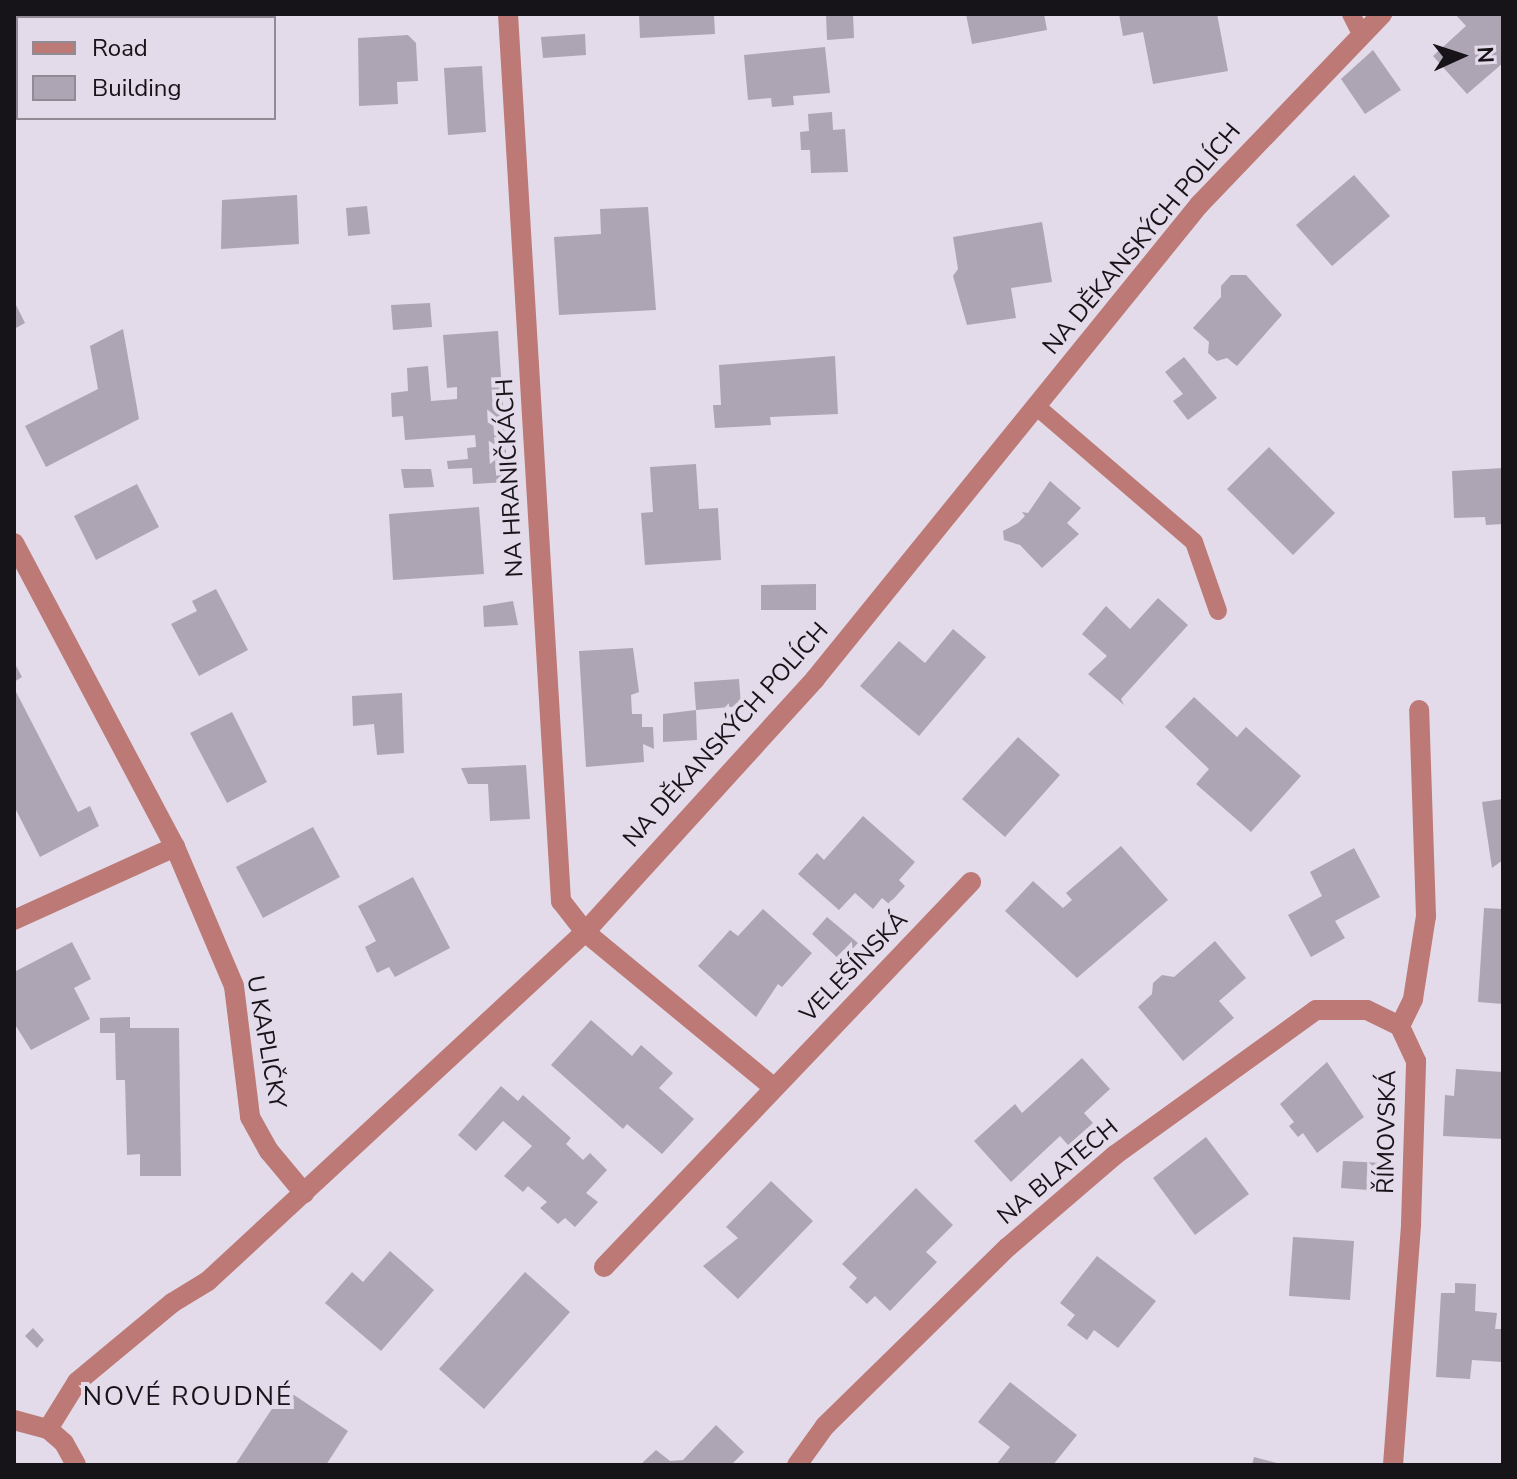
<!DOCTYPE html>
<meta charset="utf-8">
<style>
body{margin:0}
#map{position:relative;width:1517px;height:1479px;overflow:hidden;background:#e3dbe9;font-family:"Nunito Sans",sans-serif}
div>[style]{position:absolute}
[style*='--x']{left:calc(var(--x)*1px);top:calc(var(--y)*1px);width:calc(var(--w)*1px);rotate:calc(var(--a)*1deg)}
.building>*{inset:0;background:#ada5b3}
.service>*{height:18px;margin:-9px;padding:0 9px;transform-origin:9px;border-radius:9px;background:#bc7976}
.minor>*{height:20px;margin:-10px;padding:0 10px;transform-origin:10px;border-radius:10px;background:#bc7976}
.tertiary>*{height:20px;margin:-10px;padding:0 10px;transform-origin:10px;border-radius:10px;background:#bc7976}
span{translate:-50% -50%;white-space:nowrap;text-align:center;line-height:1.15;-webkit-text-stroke:8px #e3dbe9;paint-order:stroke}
.street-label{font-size:24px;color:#171419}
.neighbourhood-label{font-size:26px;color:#171419;letter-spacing:2px}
.frame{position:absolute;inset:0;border:16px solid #171419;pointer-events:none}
.legend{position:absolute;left:16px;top:16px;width:260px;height:104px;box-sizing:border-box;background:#e3dbe9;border:2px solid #918b96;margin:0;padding:10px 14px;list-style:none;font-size:24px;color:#171419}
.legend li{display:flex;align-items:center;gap:16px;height:40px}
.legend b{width:40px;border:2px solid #918b96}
.north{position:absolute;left:1421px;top:16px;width:80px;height:80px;-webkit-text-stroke:6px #e3dbe9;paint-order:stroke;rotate:87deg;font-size:22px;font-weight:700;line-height:32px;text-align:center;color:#171419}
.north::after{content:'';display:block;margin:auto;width:28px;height:36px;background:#171419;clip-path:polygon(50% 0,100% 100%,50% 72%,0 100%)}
</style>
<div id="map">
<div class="building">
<i style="clip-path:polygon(639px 14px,714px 14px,715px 34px,640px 38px)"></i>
<i style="clip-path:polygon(826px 14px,853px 14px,854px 38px,827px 40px)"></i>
<i style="clip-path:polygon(966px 14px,1044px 14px,1047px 30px,972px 44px)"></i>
<i style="clip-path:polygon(1119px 14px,1217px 14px,1228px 71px,1153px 84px,1143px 32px,1123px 36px)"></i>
<i style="clip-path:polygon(1455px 14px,1503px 14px,1503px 63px,1467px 94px,1433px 56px,1466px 26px)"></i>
<i style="clip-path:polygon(585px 34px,586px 55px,543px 58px,541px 37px)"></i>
<i style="clip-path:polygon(408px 35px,416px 43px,418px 81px,397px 82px,398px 104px,359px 106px,358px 38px)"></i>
<i style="clip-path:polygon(825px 47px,830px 93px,793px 96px,794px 105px,772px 107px,771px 98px,748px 100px,744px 55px)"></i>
<i style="clip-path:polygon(1373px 50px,1401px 90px,1365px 114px,1341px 79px)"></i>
<i style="clip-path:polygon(482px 66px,486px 132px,448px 135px,444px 68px)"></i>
<i style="clip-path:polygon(832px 112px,833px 130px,845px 129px,848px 172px,811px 173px,810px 150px,801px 150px,800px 132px,809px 131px,808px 114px)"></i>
<i style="clip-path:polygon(1354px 175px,1390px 216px,1332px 266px,1296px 225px)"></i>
<i style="clip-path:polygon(297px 195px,299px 244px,221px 249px,222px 200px)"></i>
<i style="clip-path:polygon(367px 206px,370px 234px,348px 236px,346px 208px)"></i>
<i style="clip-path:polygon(648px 207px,656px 310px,559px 315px,554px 237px,601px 234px,600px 209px)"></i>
<i style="clip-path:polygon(1042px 222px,1052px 282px,1011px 288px,1016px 318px,967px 325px,953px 276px,958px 269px,953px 237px)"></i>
<i style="clip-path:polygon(1231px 275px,1246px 275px,1282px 315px,1237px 366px,1227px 358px,1217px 361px,1208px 353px,1209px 342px,1193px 328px,1221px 297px,1221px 286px)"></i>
<i style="clip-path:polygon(14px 301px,25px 323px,14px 329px)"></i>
<i style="clip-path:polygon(430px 303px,432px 327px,393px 330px,391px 305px)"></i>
<i style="clip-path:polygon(123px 329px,139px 419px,46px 467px,25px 426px,98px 389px,90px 346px)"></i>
<i style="clip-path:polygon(498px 331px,508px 482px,473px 484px,472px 468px,448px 469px,447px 461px,468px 459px,467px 448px,476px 447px,475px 435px,405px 440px,403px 416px,392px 417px,391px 393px,408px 391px,407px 368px,428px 366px,431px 401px,457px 399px,457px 387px,447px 388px,443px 335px)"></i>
<i style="clip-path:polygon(835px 356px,838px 414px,770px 417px,771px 425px,715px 428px,713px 405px,721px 405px,719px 365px)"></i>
<i style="clip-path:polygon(1184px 357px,1217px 398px,1188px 420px,1173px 401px,1183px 394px,1165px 372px)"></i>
<i style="clip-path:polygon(1269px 447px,1335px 513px,1293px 555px,1227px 489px)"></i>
<i style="clip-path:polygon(696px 464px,699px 509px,718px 508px,721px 560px,645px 565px,641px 513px,653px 512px,650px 467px)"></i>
<i style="clip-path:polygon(1503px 468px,1503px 524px,1486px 525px,1485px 517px,1454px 518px,1452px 471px)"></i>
<i style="clip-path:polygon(401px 469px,431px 469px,434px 487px,404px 488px)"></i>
<i style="clip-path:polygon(1050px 481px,1081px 508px,1067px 523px,1079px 534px,1042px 568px,1020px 545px,1004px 540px,1003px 531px,1018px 523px,1025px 516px,1022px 512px,1028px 513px)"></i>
<i style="clip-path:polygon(137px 484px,159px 527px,96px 560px,74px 516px)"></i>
<i style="clip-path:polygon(479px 507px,484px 574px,393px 580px,389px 514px)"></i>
<i style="clip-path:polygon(816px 584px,816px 610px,761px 610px,761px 585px)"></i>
<i style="clip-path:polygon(216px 589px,248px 650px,199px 676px,171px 624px,197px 611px,192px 601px)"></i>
<i style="clip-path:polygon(1158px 598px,1188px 625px,1121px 699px,1124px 705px,1088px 674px,1107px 656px,1082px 634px,1106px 606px,1130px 629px)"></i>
<i style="clip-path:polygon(513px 601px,518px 625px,484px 627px,483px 606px)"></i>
<i style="clip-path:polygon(953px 629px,986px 657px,919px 736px,860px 686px,899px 641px,925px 663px)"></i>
<i style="clip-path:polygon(633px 648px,639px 692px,631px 695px,632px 714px,642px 714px,642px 727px,653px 727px,654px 749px,643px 744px,644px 762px,586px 767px,579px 651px)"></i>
<i style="clip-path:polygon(14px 662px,22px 677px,14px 682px)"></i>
<i style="clip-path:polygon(739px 679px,741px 706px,696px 710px,694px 682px)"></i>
<i style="clip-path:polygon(14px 688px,78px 812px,90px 806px,99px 826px,40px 857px,14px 806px)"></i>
<i style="clip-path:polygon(402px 693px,404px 753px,377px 755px,374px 724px,353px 726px,352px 696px)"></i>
<i style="clip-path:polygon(1194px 697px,1237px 737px,1246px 727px,1301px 776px,1251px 832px,1196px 784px,1209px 769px,1165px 727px)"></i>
<i style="clip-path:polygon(696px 710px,697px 740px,663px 742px,663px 714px)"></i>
<i style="clip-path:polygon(232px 712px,267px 782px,227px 803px,190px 733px)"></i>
<i style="clip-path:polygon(1018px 737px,1060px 775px,1005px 837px,962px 799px)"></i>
<i style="clip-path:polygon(526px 765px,530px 819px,490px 821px,488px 784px,468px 784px,461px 768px)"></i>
<i style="clip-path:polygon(1503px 799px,1503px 860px,1492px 868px,1482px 802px)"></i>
<i style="clip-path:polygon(863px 816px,915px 862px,899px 880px,905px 886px,889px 904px,882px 898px,873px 909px,855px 893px,839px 910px,798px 874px,817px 853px,824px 860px)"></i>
<i style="clip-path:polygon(313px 827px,340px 877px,263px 918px,236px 867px)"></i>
<i style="clip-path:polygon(1121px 846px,1168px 900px,1077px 978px,1005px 911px,1033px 881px,1063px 908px,1072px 900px,1066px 893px)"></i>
<i style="clip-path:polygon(1354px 848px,1380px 897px,1335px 921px,1345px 938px,1311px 957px,1288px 915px,1322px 896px,1310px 872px)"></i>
<i style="clip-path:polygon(413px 877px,450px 948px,395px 977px,389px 967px,377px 973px,365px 947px,376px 941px,358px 906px)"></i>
<i style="clip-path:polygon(1484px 908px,1503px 909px,1503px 1004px,1478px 1002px)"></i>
<i style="clip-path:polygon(763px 909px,812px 953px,782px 987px,778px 984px,756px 1017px,698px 966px,730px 930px,738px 936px)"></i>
<i style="clip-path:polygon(827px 917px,858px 943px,841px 961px,812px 934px)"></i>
<i style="clip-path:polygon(1215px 941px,1246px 978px,1219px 1001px,1234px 1018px,1183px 1061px,1138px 1007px,1152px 994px,1153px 983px,1162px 975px,1174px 977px)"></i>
<i style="clip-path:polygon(72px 942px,91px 979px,74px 988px,90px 1019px,31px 1050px,14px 1023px,14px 972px)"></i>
<i style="clip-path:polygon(130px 1017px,130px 1028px,179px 1028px,181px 1176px,140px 1176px,140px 1154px,127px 1155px,125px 1080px,116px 1080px,115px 1033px,100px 1033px,100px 1018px)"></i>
<i style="clip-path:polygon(591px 1020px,632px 1056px,641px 1045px,673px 1073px,659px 1088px,694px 1119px,662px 1154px,627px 1124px,623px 1129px,551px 1065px)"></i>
<i style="clip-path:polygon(1082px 1058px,1110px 1089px,1084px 1113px,1093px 1123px,1068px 1145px,1060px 1136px,1011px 1182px,974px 1141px,1015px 1104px,1022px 1113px)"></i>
<i style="clip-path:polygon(1327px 1062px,1364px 1117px,1317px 1153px,1303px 1133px,1298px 1137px,1289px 1126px,1294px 1122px,1280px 1104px)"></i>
<i style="clip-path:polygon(1456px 1069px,1503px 1072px,1503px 1139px,1443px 1136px,1445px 1095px,1454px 1096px)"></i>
<i style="clip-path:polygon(501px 1086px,518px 1101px,523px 1095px,571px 1138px,566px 1144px,583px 1160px,590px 1153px,607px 1170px,586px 1193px,598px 1202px,575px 1227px,565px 1218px,558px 1224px,540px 1208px,547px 1202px,528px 1186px,523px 1192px,504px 1176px,532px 1146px,503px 1121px,476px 1151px,458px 1135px)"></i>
<i style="clip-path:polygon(1206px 1137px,1249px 1194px,1195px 1235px,1153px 1178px)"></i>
<i style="clip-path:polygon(1343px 1161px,1383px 1163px,1382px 1191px,1341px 1188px)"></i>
<i style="clip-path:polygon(771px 1181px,813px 1221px,738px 1299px,703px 1266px,738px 1238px,726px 1227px)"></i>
<i style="clip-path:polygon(916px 1188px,953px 1225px,926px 1252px,937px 1262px,890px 1311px,875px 1296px,867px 1304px,849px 1287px,857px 1278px,842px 1264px)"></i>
<i style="clip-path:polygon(1293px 1237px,1354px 1241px,1350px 1300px,1289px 1296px)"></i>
<i style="clip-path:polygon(390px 1251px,434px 1290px,381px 1351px,325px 1303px,352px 1272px,363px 1282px)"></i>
<i style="clip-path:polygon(1097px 1256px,1156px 1301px,1118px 1348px,1094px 1330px,1087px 1340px,1067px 1325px,1075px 1315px,1060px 1303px)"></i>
<i style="clip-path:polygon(525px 1272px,570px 1312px,484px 1409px,439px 1369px)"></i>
<i style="clip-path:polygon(1455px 1283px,1476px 1284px,1475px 1311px,1497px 1313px,1495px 1329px,1503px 1329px,1503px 1362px,1472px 1360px,1470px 1379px,1436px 1377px,1441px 1293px,1455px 1293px)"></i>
<i style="clip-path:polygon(33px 1328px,44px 1340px,37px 1348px,25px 1336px)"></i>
<i style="clip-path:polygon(1010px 1382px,1077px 1435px,1053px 1465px,996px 1465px,1010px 1447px,978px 1422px)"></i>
<i style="clip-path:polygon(285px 1389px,348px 1431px,326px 1465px,235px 1465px)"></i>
<i style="clip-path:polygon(716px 1425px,744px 1452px,731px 1465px,640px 1465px,656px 1450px,670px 1461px,683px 1460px)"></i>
<i style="clip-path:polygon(1254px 1457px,1281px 1464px,1281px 1465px,1252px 1465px)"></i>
</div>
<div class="service">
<i style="--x:1351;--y:14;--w:20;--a:63"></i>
<i style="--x:1036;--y:406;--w:208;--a:40.7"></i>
<i style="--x:1194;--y:542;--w:73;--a:70.8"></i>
</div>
<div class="minor">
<i style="--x:508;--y:14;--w:889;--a:86.58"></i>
<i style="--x:561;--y:901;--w:39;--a:52"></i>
<i style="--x:585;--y:932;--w:245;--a:39.5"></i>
<i style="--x:14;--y:543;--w:344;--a:62.1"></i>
<i style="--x:175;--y:847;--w:151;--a:67"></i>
<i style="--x:234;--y:986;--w:132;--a:83"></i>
<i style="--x:250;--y:1117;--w:39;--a:61"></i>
<i style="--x:269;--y:1151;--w:55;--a:50.2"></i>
<i style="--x:14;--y:920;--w:177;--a:-24.4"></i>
<i style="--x:604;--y:1267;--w:532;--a:-46.37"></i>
<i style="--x:48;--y:1429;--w:55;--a:-58.3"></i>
<i style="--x:77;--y:1382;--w:124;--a:-39.7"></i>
<i style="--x:172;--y:1303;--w:42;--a:-31.4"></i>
<i style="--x:208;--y:1281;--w:514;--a:-42.79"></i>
<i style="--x:585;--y:932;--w:342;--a:-47.7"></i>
<i style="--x:815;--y:679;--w:610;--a:-50.99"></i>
<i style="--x:1199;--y:205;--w:265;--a:-46.2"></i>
<i style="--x:797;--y:1465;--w:48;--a:-54.3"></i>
<i style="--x:825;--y:1426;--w:256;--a:-44.4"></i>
<i style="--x:1008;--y:1247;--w:141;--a:-40.7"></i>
<i style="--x:1115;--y:1155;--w:248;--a:-35.8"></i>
<i style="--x:1316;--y:1010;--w:51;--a:0"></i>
<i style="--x:1367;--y:1010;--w:37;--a:26"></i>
<i style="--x:1393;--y:1465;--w:242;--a:-85.7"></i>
<i style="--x:1411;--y:1224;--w:163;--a:-88.2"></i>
<i style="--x:1416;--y:1061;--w:38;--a:-115"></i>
<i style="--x:1400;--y:1026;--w:30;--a:-64"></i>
<i style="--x:1413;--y:999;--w:84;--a:-81.1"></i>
<i style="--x:1426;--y:916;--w:206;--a:-91.9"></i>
</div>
<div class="tertiary">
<i style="--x:14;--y:1420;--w:35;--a:15"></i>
<i style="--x:48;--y:1429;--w:21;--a:41"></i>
<i style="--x:64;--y:1443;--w:25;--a:61"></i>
</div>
<div class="street-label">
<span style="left:1142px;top:239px;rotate:-50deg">NA DĚKANSKÝCH POLÍCH</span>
<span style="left:510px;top:478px;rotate:-93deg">NA HRANIČKÁCH</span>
<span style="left:726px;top:735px;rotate:-48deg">NA DĚKANSKÝCH POLÍCH</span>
<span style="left:854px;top:967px;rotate:-46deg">VELEŠÍNSKÁ</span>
<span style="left:266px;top:1042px;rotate:80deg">U KAPLIČKY</span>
<span style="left:1387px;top:1132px;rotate:-89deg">ŘÍMOVSKÁ</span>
<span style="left:1058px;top:1172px;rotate:-40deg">NA BLATECH</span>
</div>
<div class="neighbourhood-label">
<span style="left:188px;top:1397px">NOVÉ ROUDNÉ</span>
</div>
<div class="frame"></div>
<ul class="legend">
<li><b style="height:10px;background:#bc7976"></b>Road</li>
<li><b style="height:22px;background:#ada5b3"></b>Building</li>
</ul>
<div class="north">N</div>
</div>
